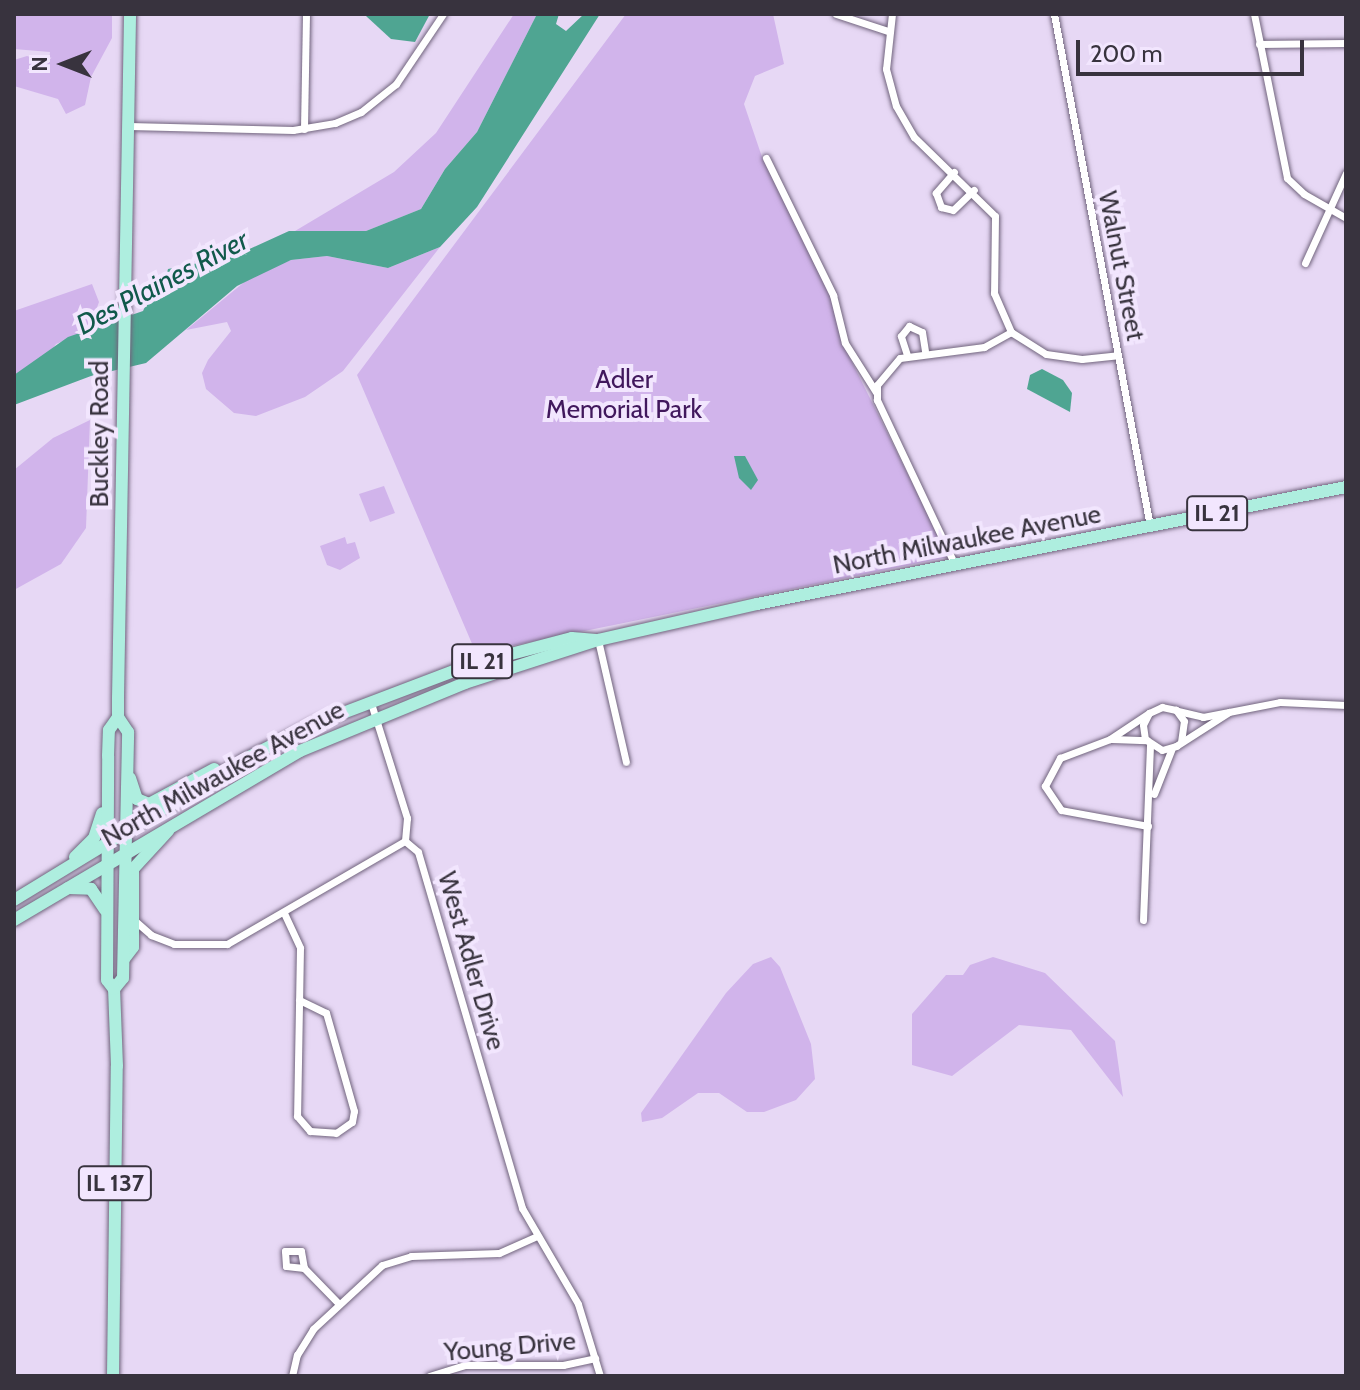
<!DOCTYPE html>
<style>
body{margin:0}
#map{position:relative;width:1360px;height:1390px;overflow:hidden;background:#e7d8f5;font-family:Cabin,sans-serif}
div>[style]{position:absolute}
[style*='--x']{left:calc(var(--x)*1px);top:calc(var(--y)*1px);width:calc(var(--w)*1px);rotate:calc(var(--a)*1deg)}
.green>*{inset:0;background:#d1b4eb}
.water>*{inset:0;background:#4fa592}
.roads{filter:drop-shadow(0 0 2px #71647d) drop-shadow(0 0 2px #71647d)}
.minor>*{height:7px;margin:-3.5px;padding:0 3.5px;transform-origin:3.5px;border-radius:3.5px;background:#fff}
.primary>*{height:12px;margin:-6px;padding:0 6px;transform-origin:6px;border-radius:6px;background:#aeeedf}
span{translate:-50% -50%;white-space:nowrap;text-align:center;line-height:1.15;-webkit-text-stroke:8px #f2e6fe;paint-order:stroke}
.shield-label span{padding:2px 6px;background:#f2e6fe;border:2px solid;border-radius:6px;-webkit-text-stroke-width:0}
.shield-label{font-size:24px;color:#38333e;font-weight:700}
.street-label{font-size:26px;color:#38333e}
.park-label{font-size:26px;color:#41185d}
.water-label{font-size:28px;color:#11594b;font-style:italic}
.frame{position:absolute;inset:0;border:16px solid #38333e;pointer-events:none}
.north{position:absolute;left:24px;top:24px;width:80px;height:80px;-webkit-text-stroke:6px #f2e6fe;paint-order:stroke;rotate:270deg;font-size:22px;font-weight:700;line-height:32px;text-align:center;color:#38333e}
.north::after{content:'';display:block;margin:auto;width:28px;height:36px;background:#38333e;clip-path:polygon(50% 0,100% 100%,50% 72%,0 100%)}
.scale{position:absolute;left:1076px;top:40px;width:228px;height:36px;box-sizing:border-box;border:4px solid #38333e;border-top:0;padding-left:10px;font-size:24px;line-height:28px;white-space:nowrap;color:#38333e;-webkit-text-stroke:6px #f2e6fe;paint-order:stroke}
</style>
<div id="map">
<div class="green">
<i style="clip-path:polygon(14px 14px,112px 14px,112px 38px,91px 77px,85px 105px,66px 114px,58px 99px,14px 86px,14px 60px,27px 56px,49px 63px,50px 52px,14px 49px)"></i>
<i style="clip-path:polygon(514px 14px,537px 14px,477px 132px,445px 169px,421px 209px,366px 231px,295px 231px,394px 172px,436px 133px)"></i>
<i style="clip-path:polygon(626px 14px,773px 14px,784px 64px,755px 76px,744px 104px,763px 160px,831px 295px,843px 344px,949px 557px,476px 653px,357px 375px)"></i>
<i style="clip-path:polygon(440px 247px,343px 371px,305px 397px,256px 416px,234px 413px,206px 389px,202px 373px,208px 360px,231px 331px,227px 322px,186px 330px,254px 274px,291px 260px,327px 256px,388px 268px)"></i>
<i style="clip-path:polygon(92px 284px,99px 302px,89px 330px,56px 344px,48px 355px,14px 375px,14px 311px)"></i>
<i style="clip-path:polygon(90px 420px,86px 528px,61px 564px,14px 590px,14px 470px,53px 438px)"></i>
<i style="clip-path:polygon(384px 486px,395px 513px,370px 522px,359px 494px)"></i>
<i style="clip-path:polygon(345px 537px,347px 544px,355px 542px,360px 558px,340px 570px,327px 565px,320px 546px)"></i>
<i style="clip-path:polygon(771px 957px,780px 967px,811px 1044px,815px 1079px,796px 1100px,764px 1112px,747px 1112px,719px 1093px,698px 1093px,662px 1118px,642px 1122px,641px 1113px,726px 993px,753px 964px)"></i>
<i style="clip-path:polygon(993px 957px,1045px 973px,1115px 1041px,1123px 1097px,1071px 1030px,1019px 1025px,952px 1076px,912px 1065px,912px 1014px,946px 975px,963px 975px,970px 965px)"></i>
</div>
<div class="water">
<i style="clip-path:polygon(430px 14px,415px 42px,391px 39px,366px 16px)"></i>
<i style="clip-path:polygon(537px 14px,559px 14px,556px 24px,566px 31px,584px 14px,600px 14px,477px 207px,440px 247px,388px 268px,327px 256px,291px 260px,237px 286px,146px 363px,91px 376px,14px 405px,14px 375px,68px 337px,143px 311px,149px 298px,161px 295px,168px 269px,234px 256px,289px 231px,366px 231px,421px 209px,445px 169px,477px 132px)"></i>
<i style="clip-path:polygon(1042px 369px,1063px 380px,1072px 393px,1070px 412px,1027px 389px,1030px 375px)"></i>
<i style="clip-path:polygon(734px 456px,745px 456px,758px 480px,751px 490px,739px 478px)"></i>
</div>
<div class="roads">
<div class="minor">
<i style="--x:836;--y:14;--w:55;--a:18.1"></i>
<i style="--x:892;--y:14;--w:55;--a:96.2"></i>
<i style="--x:886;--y:69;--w:38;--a:75"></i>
<i style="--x:896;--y:106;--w:36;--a:60"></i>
<i style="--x:914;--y:137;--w:113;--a:44.3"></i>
<i style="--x:995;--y:216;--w:77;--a:90.7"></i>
<i style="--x:994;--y:293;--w:43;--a:66.4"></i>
<i style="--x:1011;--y:332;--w:41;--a:32.2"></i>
<i style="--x:1046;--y:354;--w:36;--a:8"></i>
<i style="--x:1082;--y:359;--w:36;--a:-6"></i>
<i style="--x:1054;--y:14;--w:521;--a:79.38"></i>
<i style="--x:1254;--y:14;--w:167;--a:78.6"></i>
<i style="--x:1287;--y:178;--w:23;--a:43"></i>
<i style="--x:1304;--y:194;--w:48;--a:29.7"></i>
<i style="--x:1259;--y:44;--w:87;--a:-0.7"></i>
<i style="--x:129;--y:126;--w:164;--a:1.4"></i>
<i style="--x:293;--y:130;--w:43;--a:-9.5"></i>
<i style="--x:335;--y:123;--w:28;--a:-23"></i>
<i style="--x:361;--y:112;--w:45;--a:-38.7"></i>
<i style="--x:396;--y:84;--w:84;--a:-56.1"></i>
<i style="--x:304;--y:129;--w:115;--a:-89"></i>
<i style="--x:766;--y:158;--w:153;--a:63.9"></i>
<i style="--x:833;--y:295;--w:49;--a:76"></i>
<i style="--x:845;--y:343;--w:58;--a:57.7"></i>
<i style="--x:954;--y:172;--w:28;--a:131"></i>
<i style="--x:936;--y:193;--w:15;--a:70"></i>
<i style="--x:941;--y:207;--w:12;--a:14"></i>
<i style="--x:953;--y:210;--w:29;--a:-44"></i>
<i style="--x:1305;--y:263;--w:99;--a:-65.5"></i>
<i style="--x:907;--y:355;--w:20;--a:-108"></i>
<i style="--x:901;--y:336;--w:13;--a:-51"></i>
<i style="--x:909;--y:326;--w:14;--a:25"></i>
<i style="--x:922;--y:332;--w:19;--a:81"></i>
<i style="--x:955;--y:565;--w:183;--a:-115.3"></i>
<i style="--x:877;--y:400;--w:15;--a:-90"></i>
<i style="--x:877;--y:385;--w:35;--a:-50"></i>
<i style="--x:900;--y:358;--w:85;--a:-7.5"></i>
<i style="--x:984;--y:347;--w:31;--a:-29"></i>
<i style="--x:598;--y:640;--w:125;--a:77.1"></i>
<i style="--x:370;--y:700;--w:124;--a:72.6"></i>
<i style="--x:407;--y:818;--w:23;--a:95"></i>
<i style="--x:405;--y:841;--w:17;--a:40"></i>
<i style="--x:418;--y:852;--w:371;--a:73.7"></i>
<i style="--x:522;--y:1208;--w:111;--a:59.7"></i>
<i style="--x:578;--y:1304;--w:75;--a:73"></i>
<i style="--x:1178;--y:711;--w:26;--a:13"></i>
<i style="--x:1203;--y:717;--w:78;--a:-11"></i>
<i style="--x:1280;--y:702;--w:66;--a:2.6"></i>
<i style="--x:1112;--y:739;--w:35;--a:2"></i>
<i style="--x:1181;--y:742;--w:21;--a:-82"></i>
<i style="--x:1184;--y:721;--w:14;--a:-126"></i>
<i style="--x:1176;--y:710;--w:14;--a:-168"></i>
<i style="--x:1162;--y:707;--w:14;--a:155"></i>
<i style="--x:1149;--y:713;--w:13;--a:117"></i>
<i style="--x:1143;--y:725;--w:14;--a:82"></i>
<i style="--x:1145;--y:739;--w:20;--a:33"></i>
<i style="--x:1162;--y:750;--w:15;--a:-16"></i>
<i style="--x:1176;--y:746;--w:63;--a:-32.7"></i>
<i style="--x:1154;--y:794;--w:49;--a:-68.6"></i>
<i style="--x:1148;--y:826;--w:88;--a:-169.6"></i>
<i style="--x:1061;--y:810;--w:29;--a:-124"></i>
<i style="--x:1045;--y:786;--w:32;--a:-62"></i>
<i style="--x:1060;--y:758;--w:53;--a:-20.8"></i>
<i style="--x:1110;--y:739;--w:47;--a:-33.7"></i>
<i style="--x:284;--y:913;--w:38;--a:65"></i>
<i style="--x:300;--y:948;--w:168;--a:91"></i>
<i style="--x:297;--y:1116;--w:20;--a:49"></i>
<i style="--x:310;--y:1131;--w:26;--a:4"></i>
<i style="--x:336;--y:1133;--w:19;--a:-35"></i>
<i style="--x:352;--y:1122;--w:11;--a:-80"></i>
<i style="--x:354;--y:1111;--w:102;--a:-105.9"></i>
<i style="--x:326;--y:1013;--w:30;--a:-154"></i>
<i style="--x:134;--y:920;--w:23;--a:41"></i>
<i style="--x:151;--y:935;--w:25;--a:21"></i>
<i style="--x:174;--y:944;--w:53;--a:0"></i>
<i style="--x:227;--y:944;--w:206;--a:-30.1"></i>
<i style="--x:1143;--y:920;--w:176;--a:-87.7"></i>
<i style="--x:304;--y:1268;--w:18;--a:-174"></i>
<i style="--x:286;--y:1266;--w:15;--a:-94"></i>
<i style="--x:285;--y:1251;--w:16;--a:0"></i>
<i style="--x:301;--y:1251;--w:17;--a:80"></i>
<i style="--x:304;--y:1268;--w:49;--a:45.8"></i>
<i style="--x:292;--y:1376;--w:22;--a:-77"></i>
<i style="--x:297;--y:1355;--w:31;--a:-58"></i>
<i style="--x:313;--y:1329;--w:94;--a:-42.8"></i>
<i style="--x:382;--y:1265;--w:30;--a:-17"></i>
<i style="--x:411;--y:1256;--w:88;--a:-2"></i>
<i style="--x:499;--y:1253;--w:42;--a:-24.1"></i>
<i style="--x:429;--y:1376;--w:38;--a:-17"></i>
<i style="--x:465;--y:1365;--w:98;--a:0"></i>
<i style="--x:563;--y:1365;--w:33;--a:-12"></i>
</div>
<div class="primary">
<i style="--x:130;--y:778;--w:22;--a:72"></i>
<i style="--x:137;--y:799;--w:13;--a:23"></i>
<i style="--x:149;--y:804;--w:74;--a:-28.3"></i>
<i style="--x:75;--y:857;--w:27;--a:-45"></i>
<i style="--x:94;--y:838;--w:26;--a:-72"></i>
<i style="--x:68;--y:888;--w:23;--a:2"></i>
<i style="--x:91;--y:889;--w:25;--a:56"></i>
<i style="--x:14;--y:900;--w:268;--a:-31.4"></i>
<i style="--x:243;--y:760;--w:80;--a:-26.9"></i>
<i style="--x:314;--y:724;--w:166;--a:-20.8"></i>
<i style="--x:469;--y:665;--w:106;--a:-14.7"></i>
<i style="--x:572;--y:638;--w:24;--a:5"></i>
<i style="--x:14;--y:920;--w:332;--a:-30.6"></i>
<i style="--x:300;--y:751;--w:178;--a:-22.4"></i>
<i style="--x:465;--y:683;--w:140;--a:-17.9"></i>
<i style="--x:598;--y:640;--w:163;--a:-12.8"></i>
<i style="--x:757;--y:604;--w:601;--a:-11.24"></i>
<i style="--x:124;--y:959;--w:15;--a:-53"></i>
<i style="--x:133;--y:947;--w:78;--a:-90"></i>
<i style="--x:133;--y:869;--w:52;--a:-47.4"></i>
<i style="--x:114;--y:989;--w:14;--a:-51"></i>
<i style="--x:123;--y:978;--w:246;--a:-88.8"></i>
<i style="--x:128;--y:732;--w:18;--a:-124"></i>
<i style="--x:118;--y:717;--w:19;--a:-90"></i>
<i style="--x:118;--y:698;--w:684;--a:-88.99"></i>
<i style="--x:113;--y:1376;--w:310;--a:-89.3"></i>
<i style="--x:117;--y:1066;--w:77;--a:-92.2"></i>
<i style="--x:114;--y:989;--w:11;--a:-128"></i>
<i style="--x:107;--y:980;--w:224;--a:-89.7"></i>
<i style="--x:108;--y:756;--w:26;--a:-88"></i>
<i style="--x:109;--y:730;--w:16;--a:-55"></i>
</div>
</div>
<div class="shield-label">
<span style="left:1217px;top:513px">IL 21</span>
<span style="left:482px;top:661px">IL 21</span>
<span style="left:115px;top:1183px">IL 137</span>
</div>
<div class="street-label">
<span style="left:1121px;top:266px;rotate:79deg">Walnut Street</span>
<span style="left:100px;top:434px;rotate:-90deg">Buckley Road</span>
<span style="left:967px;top:540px;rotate:-11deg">North Milwaukee Avenue</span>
<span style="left:223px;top:774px;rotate:-29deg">North Milwaukee Avenue</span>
<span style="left:471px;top:961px;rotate:74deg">West Adler Drive</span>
<span style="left:510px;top:1347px;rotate:-5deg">Young Drive</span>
</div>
<div class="park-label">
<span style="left:624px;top:395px">Adler<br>Memorial Park</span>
</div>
<div class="water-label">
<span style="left:162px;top:282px;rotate:-28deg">Des Plaines River</span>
</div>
<div class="frame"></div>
<div class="north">N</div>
<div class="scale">200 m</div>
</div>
